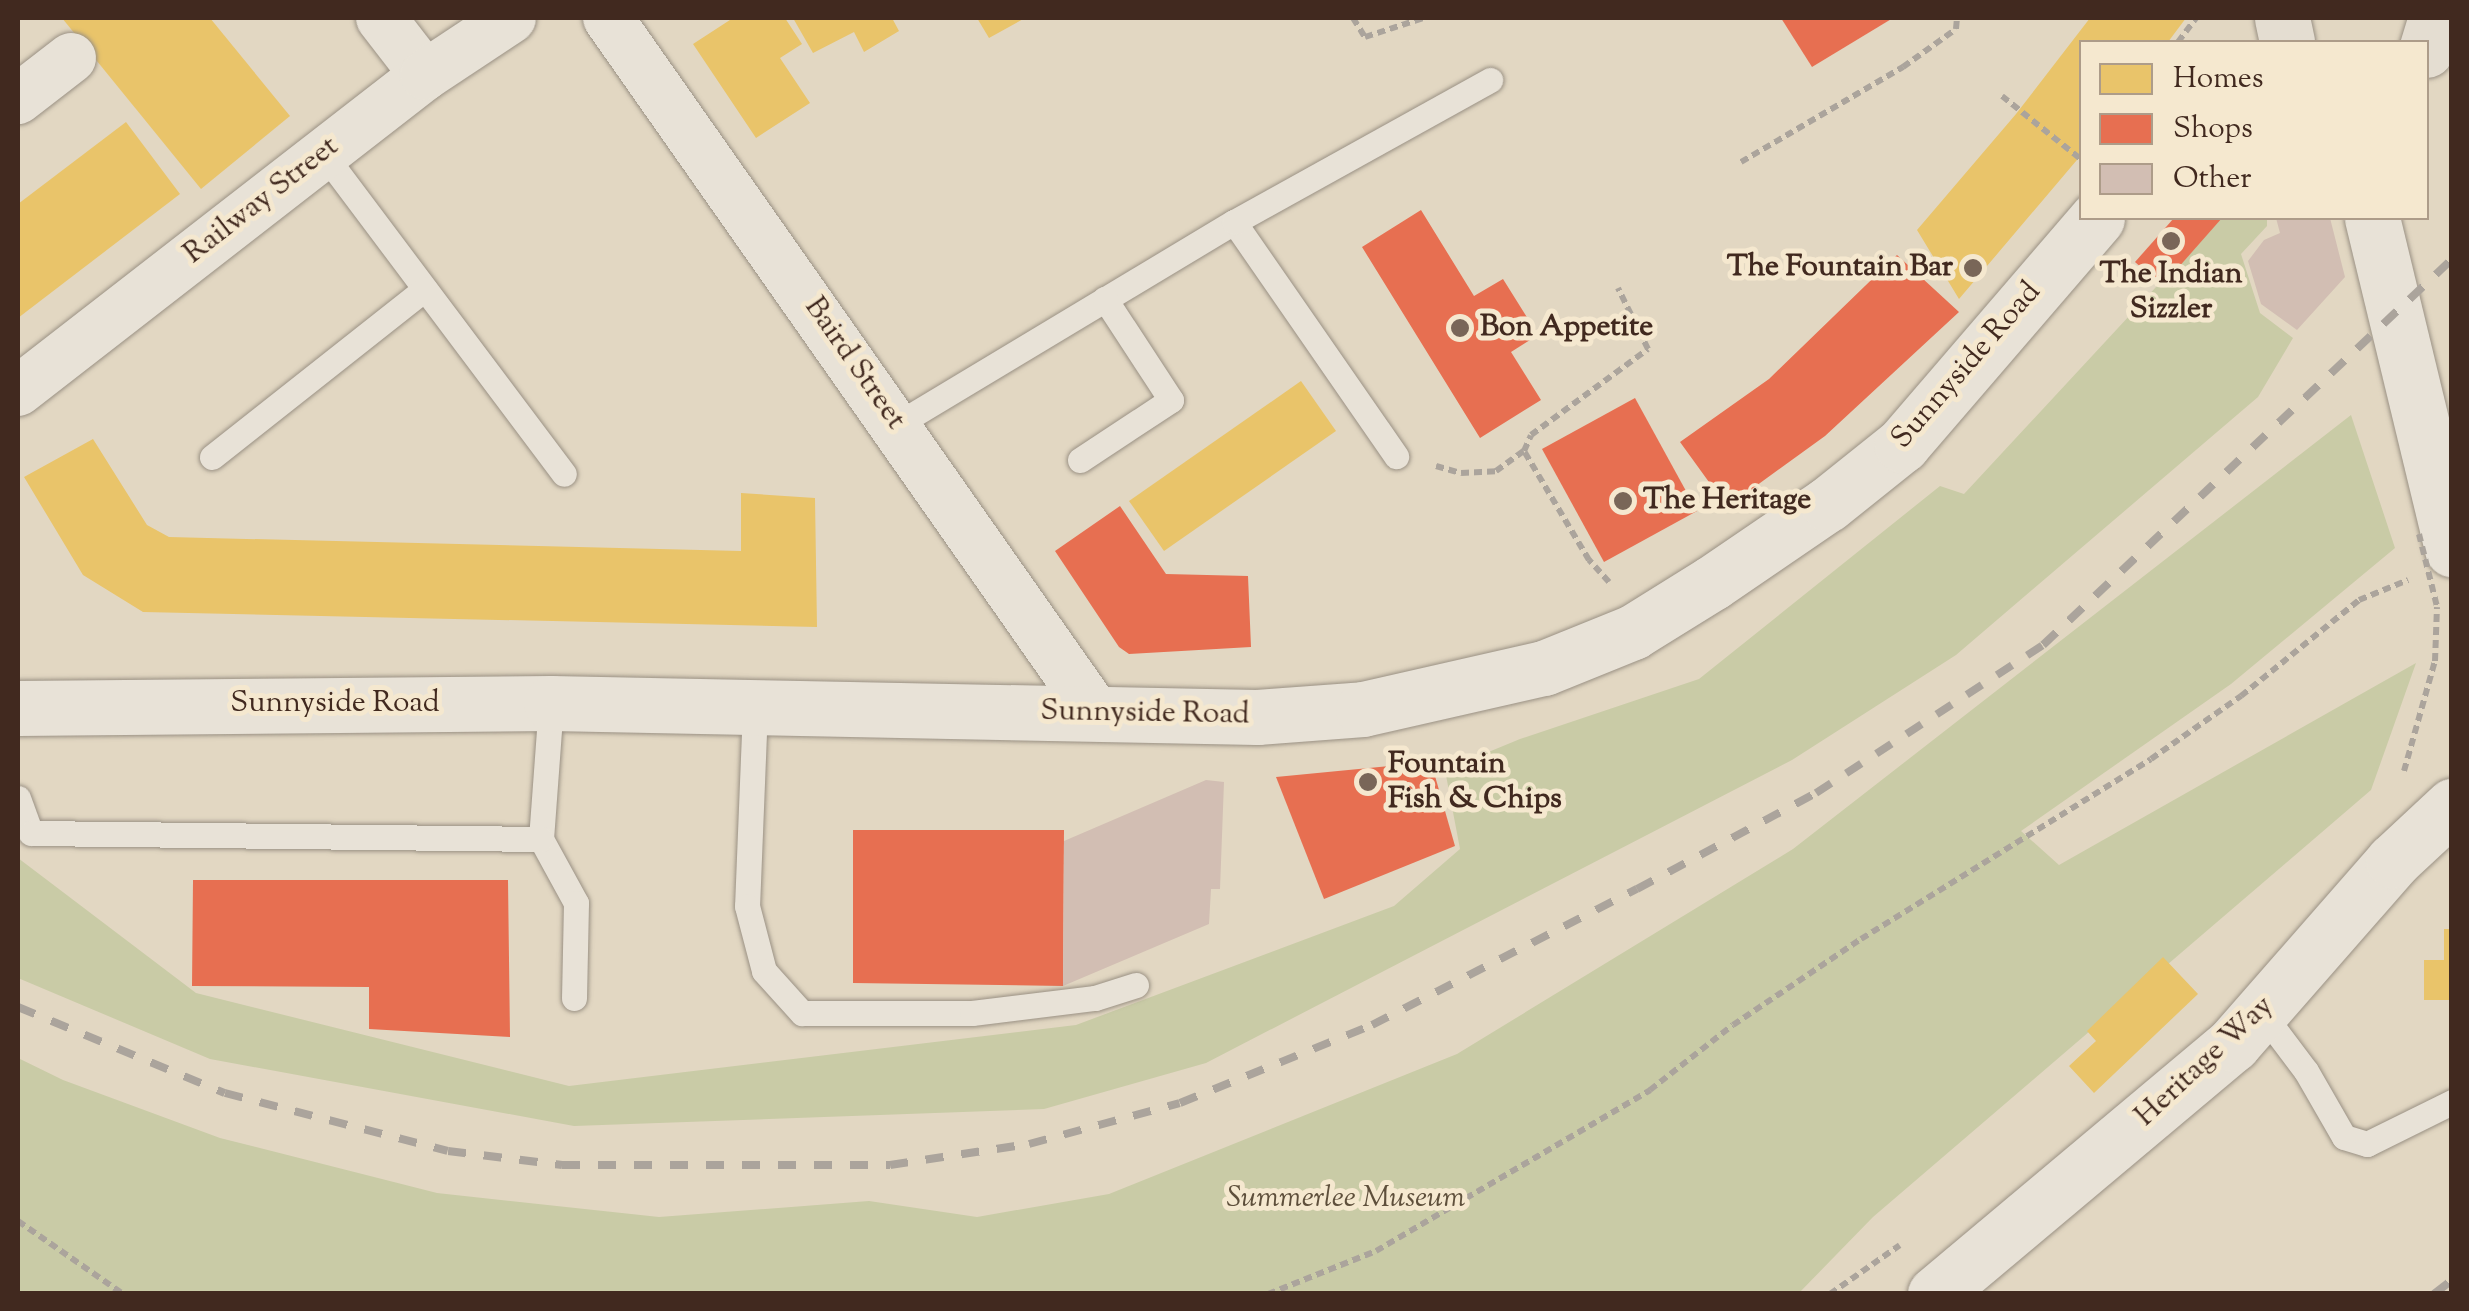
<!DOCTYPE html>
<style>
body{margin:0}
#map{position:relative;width:2469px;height:1311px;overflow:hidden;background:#e2d7c2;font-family:"Sorts Mill Goudy",serif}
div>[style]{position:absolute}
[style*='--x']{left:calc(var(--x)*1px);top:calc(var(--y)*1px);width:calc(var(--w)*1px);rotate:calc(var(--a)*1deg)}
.green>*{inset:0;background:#c9cba6}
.homes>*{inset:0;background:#e9c46a}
.shops>*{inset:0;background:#e76f51}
.building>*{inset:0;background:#d2beb3}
.path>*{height:6px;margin-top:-3px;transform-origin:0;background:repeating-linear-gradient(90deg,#aba49c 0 8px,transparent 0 13px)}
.roads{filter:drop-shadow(0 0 2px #9a9184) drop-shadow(0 0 2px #9a9184)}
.service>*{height:25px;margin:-12.5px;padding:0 12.5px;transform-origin:12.5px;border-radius:12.5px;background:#e8e2d7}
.minor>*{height:50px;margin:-25px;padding:0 25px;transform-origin:25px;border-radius:25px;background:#e8e2d7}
.tertiary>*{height:55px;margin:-27.5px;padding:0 27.5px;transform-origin:27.5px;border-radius:27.5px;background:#e8e2d7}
.secondary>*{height:55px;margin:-27.5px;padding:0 27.5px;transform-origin:27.5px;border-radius:27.5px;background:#e8e2d7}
.primary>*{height:55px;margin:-27.5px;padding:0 27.5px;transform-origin:27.5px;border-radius:27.5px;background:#e4ddd1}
.rail>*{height:8px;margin-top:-4px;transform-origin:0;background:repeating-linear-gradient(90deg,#aba49c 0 18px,transparent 0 36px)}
.path-bridge>*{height:6px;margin-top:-3px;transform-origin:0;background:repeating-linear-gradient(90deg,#aba49c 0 8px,transparent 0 13px)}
.dots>*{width:28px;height:28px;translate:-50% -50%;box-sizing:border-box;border:5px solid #f5e8cf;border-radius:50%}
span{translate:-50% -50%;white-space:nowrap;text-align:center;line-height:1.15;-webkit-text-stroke:10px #f5e8cf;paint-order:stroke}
.street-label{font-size:30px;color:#41291f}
.poi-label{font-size:30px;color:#41291f;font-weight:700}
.right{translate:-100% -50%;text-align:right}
.left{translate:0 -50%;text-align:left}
.park-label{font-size:30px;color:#5e4f3b;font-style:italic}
.frame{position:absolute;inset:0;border:20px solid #41291f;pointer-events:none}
.legend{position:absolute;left:2079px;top:40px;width:350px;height:180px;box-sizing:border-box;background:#f5e8cf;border:2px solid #ad9c89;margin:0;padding:12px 18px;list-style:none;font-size:30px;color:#41291f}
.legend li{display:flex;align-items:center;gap:20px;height:50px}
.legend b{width:50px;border:2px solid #ad9c89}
</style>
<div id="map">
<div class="green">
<i style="clip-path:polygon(2220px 218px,2267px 218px,2267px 226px,2241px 254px,2260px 313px,2293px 338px,2258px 397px,1956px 655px,1792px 760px,1206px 1063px,1044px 1109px,574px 1126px,210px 1059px,18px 978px,18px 858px,196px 993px,569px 1086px,1076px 1025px,1394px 906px,1460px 849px,1445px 770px,1520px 739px,1699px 679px,1940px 486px,1964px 494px)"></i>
<i style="clip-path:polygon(2351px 415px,2395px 548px,2231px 684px,2021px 831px,2059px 865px,2416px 663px,2371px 790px,1873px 1217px,1799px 1293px,18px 1293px,18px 1058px,63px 1080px,220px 1138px,437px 1193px,659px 1217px,869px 1201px,977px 1217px,1109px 1194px,1457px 1054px,1793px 849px)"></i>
</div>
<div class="homes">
<i style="clip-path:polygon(62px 18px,210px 18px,290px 116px,201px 189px)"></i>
<i style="clip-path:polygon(733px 18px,785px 18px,802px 44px,780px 58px,810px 103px,756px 138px,693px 44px)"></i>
<i style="clip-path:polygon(793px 18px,892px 18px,899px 31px,864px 52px,854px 32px,813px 53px)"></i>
<i style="clip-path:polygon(977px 18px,1025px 18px,989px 38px)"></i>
<i style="clip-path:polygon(2090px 18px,2186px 18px,2168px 42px,2082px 42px,2082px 154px,1959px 299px,1917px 230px,2016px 114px)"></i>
<i style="clip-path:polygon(126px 122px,180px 194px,18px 318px,18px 204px)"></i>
<i style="clip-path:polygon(1301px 381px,1336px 431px,1164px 551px,1129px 501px)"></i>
<i style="clip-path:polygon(93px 439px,147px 525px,169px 537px,741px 551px,741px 493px,815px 498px,817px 627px,143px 612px,83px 575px,24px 477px)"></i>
<i style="clip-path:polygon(2444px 929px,2452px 929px,2452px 1000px,2424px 1000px,2424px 960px,2444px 960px)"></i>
<i style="clip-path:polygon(2163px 957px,2198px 994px,2094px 1093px,2069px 1066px,2096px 1041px,2087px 1031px)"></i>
</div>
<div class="shops">
<i style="clip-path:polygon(1781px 18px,1893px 18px,1812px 67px)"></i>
<i style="clip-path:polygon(1421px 210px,1474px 296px,1503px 279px,1538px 335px,1511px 352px,1541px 400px,1480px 438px,1362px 247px)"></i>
<i style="clip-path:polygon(2174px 218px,2222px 218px,2162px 286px,2135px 262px)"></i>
<i style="clip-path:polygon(1897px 255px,1959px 312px,1825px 436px,1727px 507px,1680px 442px,1769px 379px)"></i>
<i style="clip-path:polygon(1635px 398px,1697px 511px,1604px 562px,1542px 449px)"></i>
<i style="clip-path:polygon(1120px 506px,1166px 574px,1248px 576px,1251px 647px,1129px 654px,1119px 647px,1055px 551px)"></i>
<i style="clip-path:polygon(1431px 762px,1455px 846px,1324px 899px,1276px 777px)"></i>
<i style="clip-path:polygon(853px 830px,1064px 830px,1063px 986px,853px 983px)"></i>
<i style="clip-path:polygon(193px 880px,508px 880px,510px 1037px,369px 1029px,369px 987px,192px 986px)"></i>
</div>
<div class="building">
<i style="clip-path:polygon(2276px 218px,2330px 218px,2345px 277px,2297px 330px,2261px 304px,2248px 261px,2264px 240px,2280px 233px)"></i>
<i style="clip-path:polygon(1206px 780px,1224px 782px,1220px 889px,1211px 889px,1209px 924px,1063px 986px,1064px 841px)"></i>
</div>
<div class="path">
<i style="--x:1353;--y:18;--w:22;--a:58"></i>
<i style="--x:1365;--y:37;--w:61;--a:-18.1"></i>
<i style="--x:2178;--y:42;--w:30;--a:-53"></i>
<i style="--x:2002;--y:96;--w:102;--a:38.7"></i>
<i style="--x:1741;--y:162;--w:188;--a:-30.4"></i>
<i style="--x:1903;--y:67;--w:65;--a:-35.6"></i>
<i style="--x:1956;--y:29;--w:11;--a:-85"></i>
<i style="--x:1436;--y:466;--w:26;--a:16"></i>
<i style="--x:1461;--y:473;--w:35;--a:-3"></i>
<i style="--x:1496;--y:471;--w:34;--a:-36"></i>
<i style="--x:1609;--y:582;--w:30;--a:-132"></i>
<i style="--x:1589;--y:560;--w:127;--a:-120.8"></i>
<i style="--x:1524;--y:451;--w:17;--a:-66"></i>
<i style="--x:1531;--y:435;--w:145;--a:-36.3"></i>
<i style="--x:1648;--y:349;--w:68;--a:-116.2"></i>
<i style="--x:2404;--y:771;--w:114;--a:-74.3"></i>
<i style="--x:2435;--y:661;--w:54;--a:-87.9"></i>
<i style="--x:18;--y:1221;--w:128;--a:34.8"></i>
<i style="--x:1268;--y:1294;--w:116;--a:-21.7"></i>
<i style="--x:1376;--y:1251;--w:318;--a:-30.4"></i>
<i style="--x:1650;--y:1090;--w:105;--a:-38.1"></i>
<i style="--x:1733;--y:1025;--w:154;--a:-33.9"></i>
<i style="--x:1861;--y:939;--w:341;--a:-31.8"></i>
<i style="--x:2151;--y:759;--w:110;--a:-35"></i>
<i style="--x:2241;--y:696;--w:152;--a:-39.1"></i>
<i style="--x:2359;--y:600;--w:53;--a:-22.2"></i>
<i style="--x:1830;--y:1294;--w:85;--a:-35"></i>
</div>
<div class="roads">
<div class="service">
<i style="--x:323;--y:153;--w:401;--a:53.1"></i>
<i style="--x:1234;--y:222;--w:285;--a:55.3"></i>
<i style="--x:896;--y:425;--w:394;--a:-31"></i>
<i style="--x:1234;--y:222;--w:293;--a:-29"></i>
<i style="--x:212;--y:457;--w:271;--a:-38.3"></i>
<i style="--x:1080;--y:460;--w:109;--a:-33.4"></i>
<i style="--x:1171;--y:400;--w:121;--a:-123.2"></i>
<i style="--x:551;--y:703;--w:136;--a:94.2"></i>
<i style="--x:541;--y:839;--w:73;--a:61.3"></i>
<i style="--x:576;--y:903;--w:95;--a:91.2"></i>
<i style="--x:755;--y:708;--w:198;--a:92.3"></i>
<i style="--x:747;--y:906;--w:67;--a:75.3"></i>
<i style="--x:764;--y:971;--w:57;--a:47.9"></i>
<i style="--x:802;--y:1013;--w:170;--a:0"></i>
<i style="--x:972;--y:1013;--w:124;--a:-7"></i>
<i style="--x:1095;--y:998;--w:43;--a:-17.6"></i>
<i style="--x:18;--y:798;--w:37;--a:70"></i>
<i style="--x:31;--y:833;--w:510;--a:0.67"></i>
<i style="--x:2263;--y:1014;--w:71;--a:53"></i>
<i style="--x:2306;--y:1071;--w:76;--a:60.1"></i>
<i style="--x:2344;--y:1137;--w:24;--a:17"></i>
<i style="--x:2367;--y:1144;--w:95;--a:-26.3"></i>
</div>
<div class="minor">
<i style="--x:381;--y:18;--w:72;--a:52.3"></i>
<i style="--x:608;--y:18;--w:849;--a:54.93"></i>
<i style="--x:18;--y:99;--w:67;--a:-37.7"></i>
<i style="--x:18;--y:391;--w:515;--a:-37.83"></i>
<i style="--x:425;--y:75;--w:103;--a:-33.5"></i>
</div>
<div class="tertiary">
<i style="--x:2372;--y:218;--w:341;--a:76.4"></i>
<i style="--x:1935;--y:1294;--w:389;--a:-40"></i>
<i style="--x:2233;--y:1044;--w:243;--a:-48.8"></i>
<i style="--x:2393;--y:861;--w:81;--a:-43"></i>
</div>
<div class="secondary">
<i style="--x:18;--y:708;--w:533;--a:-0.54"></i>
<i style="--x:551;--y:703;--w:706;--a:1.14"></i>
<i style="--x:1257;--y:717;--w:106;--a:-4.3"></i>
<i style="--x:1363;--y:709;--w:186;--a:-12.8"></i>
<i style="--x:1544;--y:668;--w:96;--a:-22"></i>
<i style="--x:1633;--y:632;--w:93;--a:-31.8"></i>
<i style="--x:1712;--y:583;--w:140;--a:-34.3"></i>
<i style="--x:1828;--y:504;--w:95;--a:-38.6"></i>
<i style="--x:1902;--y:445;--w:299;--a:-49.3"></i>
</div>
<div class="primary">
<i style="--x:2282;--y:18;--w:25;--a:78"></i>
<i style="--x:2426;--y:50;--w:34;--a:-73"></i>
</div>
</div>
<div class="rail">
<i style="--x:18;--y:1007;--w:224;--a:22.6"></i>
<i style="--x:225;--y:1093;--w:230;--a:14.6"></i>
<i style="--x:448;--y:1151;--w:115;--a:7"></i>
<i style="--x:562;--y:1165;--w:328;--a:0"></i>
<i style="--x:890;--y:1165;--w:141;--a:-8.6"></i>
<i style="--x:1029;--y:1144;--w:156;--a:-15.2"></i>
<i style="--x:1180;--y:1103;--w:207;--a:-22.1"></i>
<i style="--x:1372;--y:1025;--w:298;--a:-27.2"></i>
<i style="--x:1637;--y:889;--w:203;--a:-28.2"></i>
<i style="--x:1816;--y:793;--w:271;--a:-33.1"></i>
<i style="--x:2043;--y:645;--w:562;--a:-43.34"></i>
<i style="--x:2434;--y:1294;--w:23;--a:-38"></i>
</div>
<div class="path-bridge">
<i style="--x:2419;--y:534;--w:75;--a:76.1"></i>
</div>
<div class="dots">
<i style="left:2171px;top:241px;background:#796658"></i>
<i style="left:1973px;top:268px;background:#796658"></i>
<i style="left:1460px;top:328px;background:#796658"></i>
<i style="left:1623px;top:501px;background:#796658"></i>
<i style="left:1368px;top:782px;background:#796658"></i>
</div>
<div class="street-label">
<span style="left:262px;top:201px;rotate:-38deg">Railway Street</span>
<span style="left:854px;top:364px;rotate:55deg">Baird Street</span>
<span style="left:1967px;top:366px;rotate:-49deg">Sunnyside Road</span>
<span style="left:335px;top:704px">Sunnyside Road</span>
<span style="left:1145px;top:714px;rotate:1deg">Sunnyside Road</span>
<span style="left:2205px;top:1062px;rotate:-43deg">Heritage Way</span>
</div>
<div class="poi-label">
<span class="right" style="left:1953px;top:268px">The Fountain Bar</span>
<span style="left:2171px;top:292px">The Indian<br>Sizzler</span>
<span class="left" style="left:1480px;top:328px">Bon Appetite</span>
<span class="left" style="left:1643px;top:501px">The Heritage</span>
<span class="left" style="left:1388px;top:782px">Fountain<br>Fish &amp; Chips</span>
</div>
<div class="park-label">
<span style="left:1346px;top:1199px">Summerlee Museum</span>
</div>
<div class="frame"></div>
<ul class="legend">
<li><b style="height:28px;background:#e9c46a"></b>Homes</li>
<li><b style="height:28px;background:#e76f51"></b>Shops</li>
<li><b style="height:28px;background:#d2beb3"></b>Other</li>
</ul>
</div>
